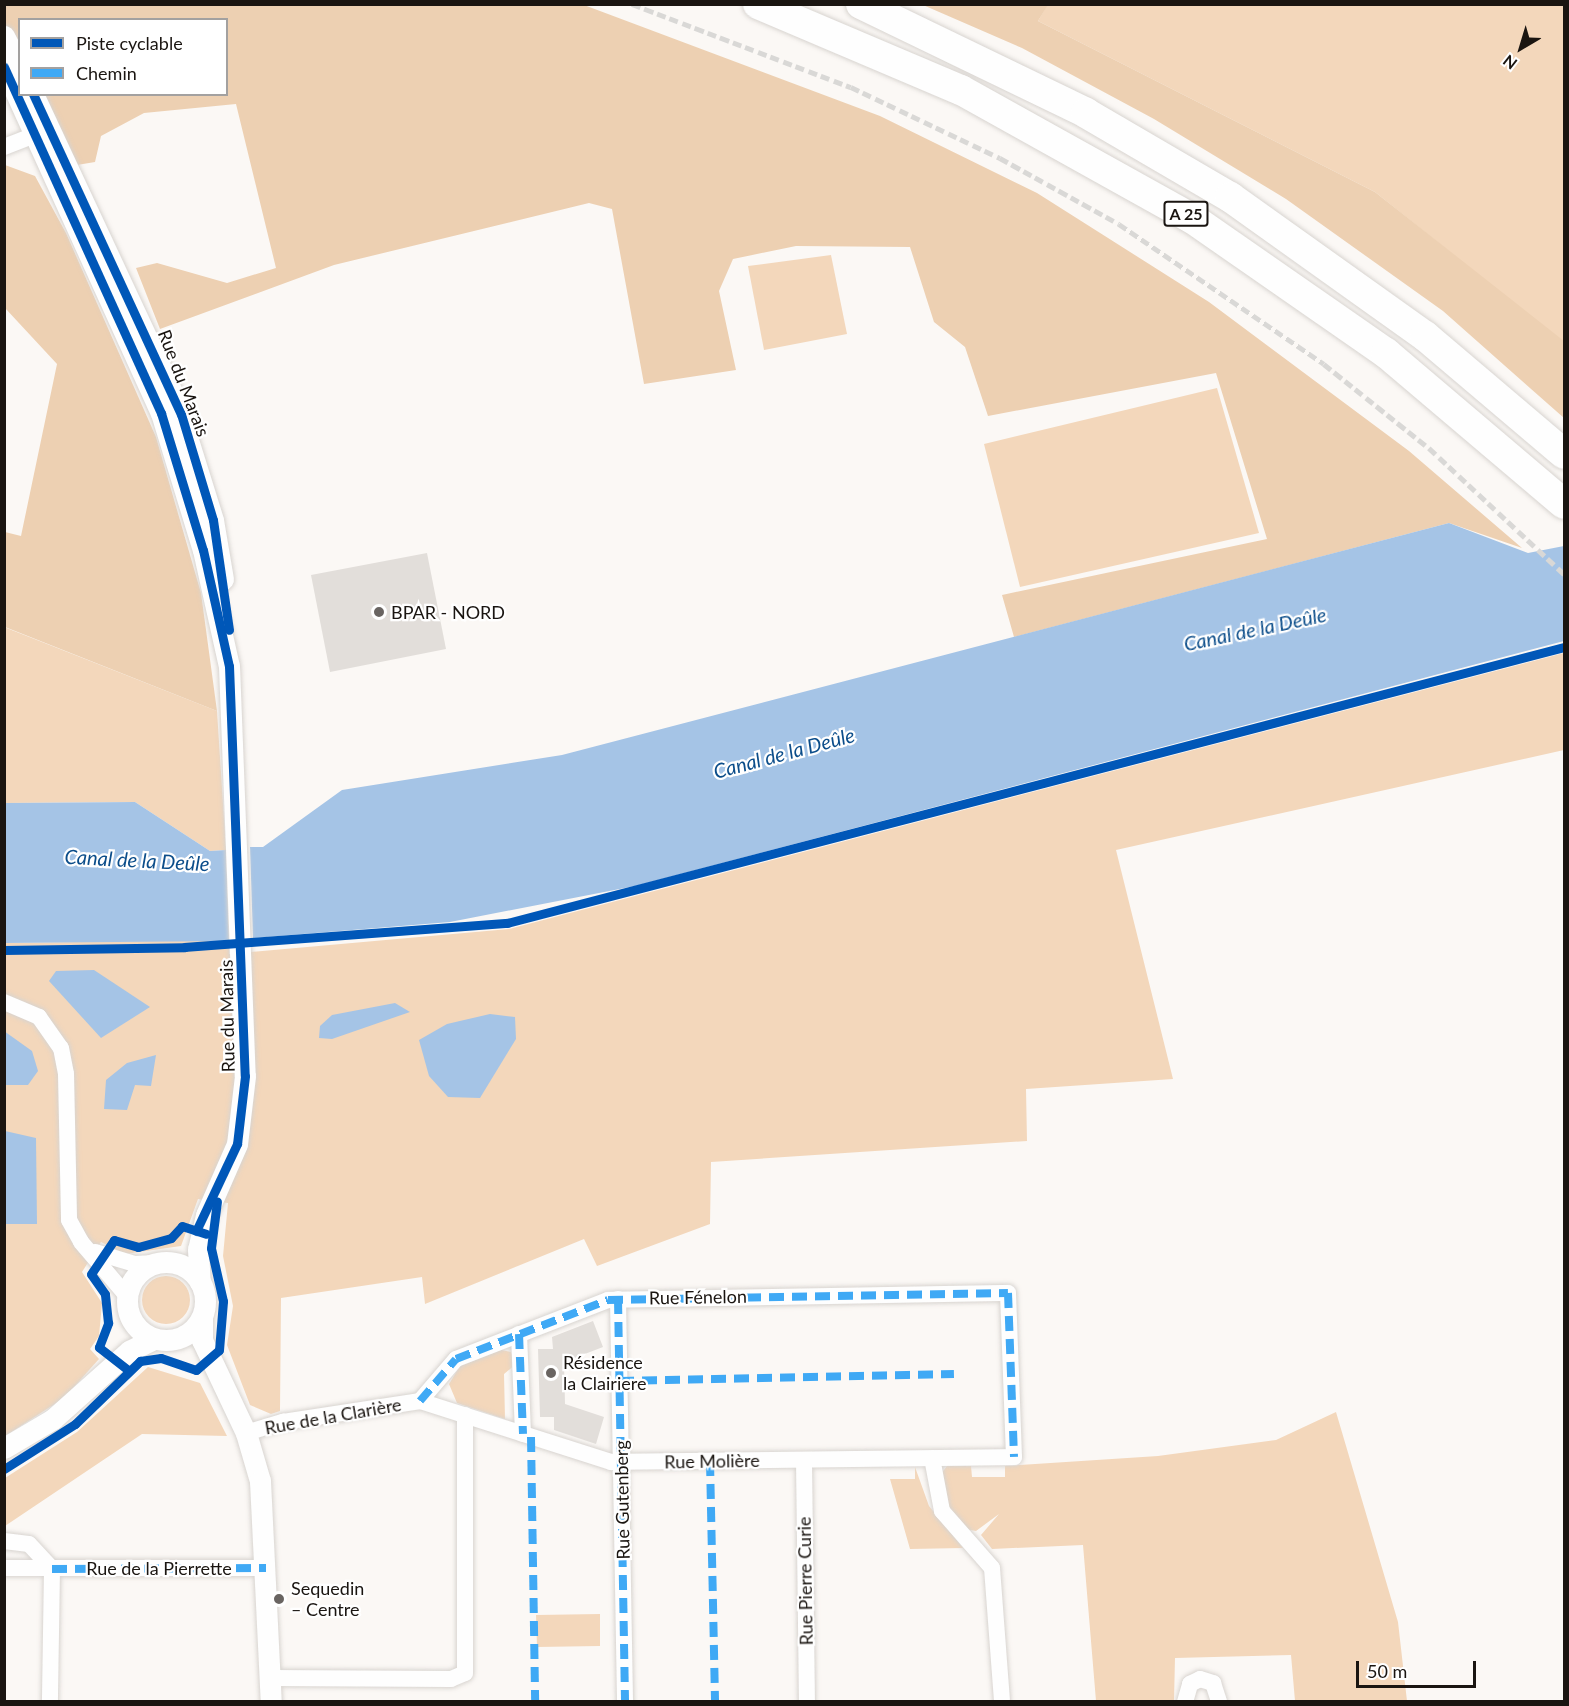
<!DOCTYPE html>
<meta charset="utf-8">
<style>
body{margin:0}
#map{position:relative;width:1569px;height:1706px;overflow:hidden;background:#fbf8f5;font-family:Lato,sans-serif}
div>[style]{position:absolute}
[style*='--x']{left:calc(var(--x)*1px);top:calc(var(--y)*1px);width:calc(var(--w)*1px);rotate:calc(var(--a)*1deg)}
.green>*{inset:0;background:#f3d7bb}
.round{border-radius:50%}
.forest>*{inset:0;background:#edd0b2}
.water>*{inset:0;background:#a5c4e6}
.building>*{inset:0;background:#e2deda}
.roads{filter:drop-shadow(0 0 2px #d8d4d0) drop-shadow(0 0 2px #d8d4d0)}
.minor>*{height:16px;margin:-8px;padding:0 8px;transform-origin:8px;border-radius:8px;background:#fefefe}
.tertiary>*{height:21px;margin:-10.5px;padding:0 10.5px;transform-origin:10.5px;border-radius:10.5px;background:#fefefe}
.tertiary>.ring{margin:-10.5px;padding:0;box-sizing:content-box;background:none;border:21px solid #fefefe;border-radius:50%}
.motorway>*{height:30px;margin:-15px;padding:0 15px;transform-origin:15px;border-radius:15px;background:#fefefe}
.rail>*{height:4.5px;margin-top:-2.25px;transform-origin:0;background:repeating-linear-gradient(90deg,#d9d8d6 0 9px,transparent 0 13.5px)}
.quiet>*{height:8px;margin-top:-4px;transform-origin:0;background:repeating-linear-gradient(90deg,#3fa9f5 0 15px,transparent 0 23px)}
.cycleway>*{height:9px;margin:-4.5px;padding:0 4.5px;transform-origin:4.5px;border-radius:4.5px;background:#0057b8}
.dots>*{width:16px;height:16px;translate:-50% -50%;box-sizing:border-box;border:3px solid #fff;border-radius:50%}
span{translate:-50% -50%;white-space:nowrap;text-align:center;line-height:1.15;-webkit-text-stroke:4.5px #fff;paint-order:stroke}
.shield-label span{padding:2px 4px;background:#fff;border:2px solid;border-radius:4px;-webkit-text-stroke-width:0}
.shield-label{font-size:16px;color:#1a1511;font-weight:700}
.street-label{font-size:18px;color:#1a1511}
.poi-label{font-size:18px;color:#1a1511}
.left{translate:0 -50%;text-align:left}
.water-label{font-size:20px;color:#0b4d8a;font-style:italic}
.frame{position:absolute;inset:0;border:6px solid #1a1511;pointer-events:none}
.legend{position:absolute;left:18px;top:18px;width:210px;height:78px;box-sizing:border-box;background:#fff;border:2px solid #a3a1a0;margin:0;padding:8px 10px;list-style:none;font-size:18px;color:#1a1511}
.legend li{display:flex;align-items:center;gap:12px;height:30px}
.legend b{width:30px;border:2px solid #a3a1a0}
.north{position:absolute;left:1491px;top:18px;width:60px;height:60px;-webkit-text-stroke:4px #fff;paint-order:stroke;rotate:218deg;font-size:16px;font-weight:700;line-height:24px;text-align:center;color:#1a1511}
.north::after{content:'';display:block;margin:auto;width:21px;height:27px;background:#1a1511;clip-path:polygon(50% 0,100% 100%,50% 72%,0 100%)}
.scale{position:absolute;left:1356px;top:1661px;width:120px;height:27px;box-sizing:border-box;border:3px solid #1a1511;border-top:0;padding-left:8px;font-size:18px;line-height:21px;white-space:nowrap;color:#1a1511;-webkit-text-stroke:4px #fff;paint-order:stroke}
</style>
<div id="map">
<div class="green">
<i style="clip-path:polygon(1048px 4px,1564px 5px,1564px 343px,1375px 192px,1038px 21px)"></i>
<i style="clip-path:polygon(831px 255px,847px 334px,764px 350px,748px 266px)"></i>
<i style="clip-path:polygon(1217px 388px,1259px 533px,1020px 587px,984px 444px)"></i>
<i style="clip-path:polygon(4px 627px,217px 711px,226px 850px,210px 851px,135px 802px,5px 803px)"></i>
<i style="clip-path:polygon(1564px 653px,1564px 750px,1116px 850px,1173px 1079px,1026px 1089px,1027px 1141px,711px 1162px,710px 1224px,597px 1266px,584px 1239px,425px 1304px,422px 1277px,281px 1298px,280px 1411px,271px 1414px,250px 1405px,227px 1345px,233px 1306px,223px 1256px,228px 1203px,198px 1199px,181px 1246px,125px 1254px,101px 1242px,82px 1272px,102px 1303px,99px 1336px,90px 1349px,99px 1359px,64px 1398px,5px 1436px,5px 943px,218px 940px,229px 941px,229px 954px,509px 929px)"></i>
<i class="round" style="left:142px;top:1276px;width:48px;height:48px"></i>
<i style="clip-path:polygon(501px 1350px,511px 1352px,516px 1364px,504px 1374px,505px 1419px,457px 1403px,449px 1384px,460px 1366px)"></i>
<i style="clip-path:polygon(148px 1367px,200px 1383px,227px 1436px,142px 1434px,5px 1526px,5px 1478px,77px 1432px)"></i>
<i style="clip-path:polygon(1336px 1412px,1398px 1622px,1407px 1701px,1295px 1701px,1291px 1655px,1175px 1658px,1174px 1701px,1096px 1701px,1083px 1545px,992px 1549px,981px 1535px,999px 1514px,976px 1531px,965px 1529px,948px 1506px,941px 1474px,947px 1466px,971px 1466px,972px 1477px,1005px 1477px,1005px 1466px,1158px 1456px,1276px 1440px)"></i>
<i style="clip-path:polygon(915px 1467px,929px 1506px,963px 1548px,910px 1549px,890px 1479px,915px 1479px)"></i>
<i style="clip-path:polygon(600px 1614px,600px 1646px,537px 1647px,536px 1615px)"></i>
</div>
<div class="forest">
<i style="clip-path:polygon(4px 5px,584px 5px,880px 116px,1037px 193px,1209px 302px,1409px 451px,1522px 548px,1449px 523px,1014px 637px,1002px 595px,1267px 539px,1216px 373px,988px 416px,965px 347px,934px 322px,910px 247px,796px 246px,733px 259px,719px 291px,736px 370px,644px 384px,612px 209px,589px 203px,334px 265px,160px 329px,136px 268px,157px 263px,227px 283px,276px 268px,236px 104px,144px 113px,101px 136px,95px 162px,71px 166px,38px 95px,226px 94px,226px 20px,20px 20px,19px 55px,5px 23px)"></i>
<i style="clip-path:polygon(923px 5px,1048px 5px,1038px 21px,1375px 192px,1564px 341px,1564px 418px,1443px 311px,1286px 199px,1154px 119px,1022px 48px)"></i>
<i style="clip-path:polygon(5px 165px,35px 176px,66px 233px,156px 437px,201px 593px,217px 711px,5px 627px,5px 532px,21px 536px,57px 364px,5px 308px)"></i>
</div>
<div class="water">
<i style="clip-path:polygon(1449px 523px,1528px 553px,1564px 546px,1564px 641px,635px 886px,450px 922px,253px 938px,250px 847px,263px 847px,342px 790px,562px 755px)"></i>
<i style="clip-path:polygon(135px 802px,210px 851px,226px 850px,229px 941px,5px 943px,5px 803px)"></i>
<i style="clip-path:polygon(94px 970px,150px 1007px,101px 1038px,49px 981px,56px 971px)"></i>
<i style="clip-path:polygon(395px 1003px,410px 1012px,332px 1039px,319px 1038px,320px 1026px,332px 1015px)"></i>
<i style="clip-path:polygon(490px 1014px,515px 1017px,516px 1039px,480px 1098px,448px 1097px,429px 1076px,419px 1040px,447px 1024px)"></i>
<i style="clip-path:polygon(4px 1031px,32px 1051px,38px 1071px,28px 1085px,5px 1085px)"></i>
<i style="clip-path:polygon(156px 1055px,151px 1086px,135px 1085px,127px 1110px,104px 1109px,106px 1080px,127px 1063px)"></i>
<i style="clip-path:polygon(5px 1131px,36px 1138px,37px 1224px,5px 1224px)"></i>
</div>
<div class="building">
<i style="clip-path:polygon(427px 553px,446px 649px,330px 672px,311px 575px)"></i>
<i style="clip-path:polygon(593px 1321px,603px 1347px,564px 1362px,565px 1404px,604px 1417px,596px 1444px,554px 1430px,554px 1417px,540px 1417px,538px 1349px,553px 1349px,552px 1337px)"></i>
</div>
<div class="roads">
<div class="minor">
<i style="--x:4;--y:147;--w:44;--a:-21.3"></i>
<i style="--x:4;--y:1002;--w:38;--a:23"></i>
<i style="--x:39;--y:1017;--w:38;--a:55"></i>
<i style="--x:61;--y:1048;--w:26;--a:79"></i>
<i style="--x:66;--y:1074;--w:146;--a:88.8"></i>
<i style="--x:69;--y:1220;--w:25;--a:61"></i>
<i style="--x:81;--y:1242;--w:71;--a:49.6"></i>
<i style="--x:95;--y:1252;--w:42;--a:16.7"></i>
<i style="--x:135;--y:1264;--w:20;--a:-3"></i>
<i style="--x:618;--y:1299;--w:403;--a:89"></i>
<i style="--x:519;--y:1334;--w:100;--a:87.7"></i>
<i style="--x:246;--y:1433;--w:39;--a:-17"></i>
<i style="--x:283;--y:1422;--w:139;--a:-8.7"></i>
<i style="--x:420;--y:1401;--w:201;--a:17.7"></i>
<i style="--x:611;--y:1462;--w:403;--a:-0.7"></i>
<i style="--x:1014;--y:1457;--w:164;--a:-92.1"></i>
<i style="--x:1008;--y:1293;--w:400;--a:179"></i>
<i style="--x:608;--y:1300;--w:163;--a:158.8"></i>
<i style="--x:456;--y:1359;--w:55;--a:130.6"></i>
<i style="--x:932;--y:1458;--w:54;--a:79.3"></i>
<i style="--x:942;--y:1511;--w:76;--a:48.7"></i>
<i style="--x:992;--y:1568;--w:132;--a:85.7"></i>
<i style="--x:804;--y:1460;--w:242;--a:89.3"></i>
<i style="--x:4;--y:1541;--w:25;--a:7"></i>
<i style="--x:29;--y:1544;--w:34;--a:47"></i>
<i style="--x:52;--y:1569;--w:133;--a:90.9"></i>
<i style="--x:4;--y:1568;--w:262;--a:0"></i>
<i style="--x:270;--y:1678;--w:181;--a:0.3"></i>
<i style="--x:451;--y:1679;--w:15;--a:-23"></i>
<i style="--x:465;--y:1673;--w:258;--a:-90"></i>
<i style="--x:1185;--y:1702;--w:19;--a:-74"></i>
<i style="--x:1190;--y:1684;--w:11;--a:-27"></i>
<i style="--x:1200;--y:1679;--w:14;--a:17"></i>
<i style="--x:1213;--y:1683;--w:20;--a:72"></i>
</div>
<div class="tertiary">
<i style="--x:4;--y:36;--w:35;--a:63"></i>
<i style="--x:4;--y:67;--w:380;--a:65.6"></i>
<i style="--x:161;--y:413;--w:143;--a:73"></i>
<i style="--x:203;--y:550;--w:119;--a:77.4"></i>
<i style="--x:229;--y:666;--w:410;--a:87.8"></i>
<i style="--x:245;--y:1076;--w:68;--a:96.7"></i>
<i style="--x:237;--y:1144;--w:77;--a:113.6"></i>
<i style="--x:206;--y:1215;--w:35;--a:103"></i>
<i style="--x:198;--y:1249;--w:33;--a:87"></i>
<i style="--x:33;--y:94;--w:336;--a:65"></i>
<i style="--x:175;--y:398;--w:128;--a:72.7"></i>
<i style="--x:213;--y:520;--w:60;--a:80.4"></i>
<i class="ring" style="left:127px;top:1262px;width:57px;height:57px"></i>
<i style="--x:202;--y:1317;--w:23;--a:90"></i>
<i style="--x:202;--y:1340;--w:103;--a:64.7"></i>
<i style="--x:246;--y:1433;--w:50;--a:73.7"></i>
<i style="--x:260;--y:1481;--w:221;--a:87.2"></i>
<i style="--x:4;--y:1448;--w:57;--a:-30.6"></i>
<i style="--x:53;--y:1419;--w:102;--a:-41.8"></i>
<i style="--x:129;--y:1351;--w:28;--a:-26"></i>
</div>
<div class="motorway">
<i style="--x:758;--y:4;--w:220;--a:23"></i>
<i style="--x:961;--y:90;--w:265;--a:29.1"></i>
<i style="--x:1193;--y:219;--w:235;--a:34.8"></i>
<i style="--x:1386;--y:353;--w:233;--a:40.3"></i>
<i style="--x:861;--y:4;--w:250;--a:25.8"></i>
<i style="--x:1086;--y:113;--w:167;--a:30.3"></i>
<i style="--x:1230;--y:197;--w:239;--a:35.5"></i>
<i style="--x:1425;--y:336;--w:182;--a:40.3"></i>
</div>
</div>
<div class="rail">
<i style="--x:632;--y:4;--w:234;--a:20.8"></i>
<i style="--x:851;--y:87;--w:165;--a:25.5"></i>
<i style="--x:1000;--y:158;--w:136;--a:29"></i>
<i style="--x:1119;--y:224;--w:248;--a:34.3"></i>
<i style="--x:1324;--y:364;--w:134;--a:38.7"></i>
<i style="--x:1429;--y:448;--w:185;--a:43"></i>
</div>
<div class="quiet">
<i style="--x:618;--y:1299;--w:403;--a:89"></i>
<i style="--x:519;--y:1334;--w:100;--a:87.7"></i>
<i style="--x:619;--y:1381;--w:335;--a:-1.2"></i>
<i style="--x:420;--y:1401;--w:55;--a:-49.4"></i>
<i style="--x:456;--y:1359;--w:163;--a:-21.2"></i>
<i style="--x:608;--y:1300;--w:400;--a:-1"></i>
<i style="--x:1008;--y:1293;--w:164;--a:87.9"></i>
<i style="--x:531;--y:1437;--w:265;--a:89.1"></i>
<i style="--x:710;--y:1461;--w:241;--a:88.8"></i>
<i style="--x:52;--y:1569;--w:214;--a:-0.3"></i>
</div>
<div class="cycleway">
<i style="--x:4;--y:67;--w:380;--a:65.6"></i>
<i style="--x:161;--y:413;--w:143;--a:73"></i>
<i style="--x:203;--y:550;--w:119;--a:77.4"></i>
<i style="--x:229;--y:666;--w:410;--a:87.8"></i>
<i style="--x:245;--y:1076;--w:68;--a:96.7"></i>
<i style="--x:237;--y:1144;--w:96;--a:115.2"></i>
<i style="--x:33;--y:94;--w:353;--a:65.2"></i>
<i style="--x:181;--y:414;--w:111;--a:73.2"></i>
<i style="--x:213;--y:520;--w:111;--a:81.7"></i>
<i style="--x:4;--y:950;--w:181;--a:-0.9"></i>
<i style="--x:185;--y:947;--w:323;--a:-4.3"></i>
<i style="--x:507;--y:923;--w:1092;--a:-14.63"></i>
<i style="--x:128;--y:1370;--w:37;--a:-142"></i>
<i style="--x:99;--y:1347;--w:26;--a:-69"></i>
<i style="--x:108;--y:1323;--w:29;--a:-96"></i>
<i style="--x:105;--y:1294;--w:24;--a:-125"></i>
<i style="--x:91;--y:1274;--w:41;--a:-55.9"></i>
<i style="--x:114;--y:1240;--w:25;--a:16"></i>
<i style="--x:138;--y:1247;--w:34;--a:-15"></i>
<i style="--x:171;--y:1238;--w:16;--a:-47"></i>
<i style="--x:182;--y:1226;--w:25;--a:18"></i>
<i style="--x:4;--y:1469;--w:84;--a:-32.4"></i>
<i style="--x:75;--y:1424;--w:91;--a:-44.1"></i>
<i style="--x:140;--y:1361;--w:21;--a:-8"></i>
<i style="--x:161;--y:1358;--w:37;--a:19"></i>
<i style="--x:196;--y:1370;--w:30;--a:-41"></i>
<i style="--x:219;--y:1350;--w:49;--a:-85.3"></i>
<i style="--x:223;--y:1301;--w:54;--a:-102.8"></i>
<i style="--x:211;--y:1248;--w:47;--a:-82.7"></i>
</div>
<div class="dots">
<i style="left:379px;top:612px;background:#696461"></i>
<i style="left:551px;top:1373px;background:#696461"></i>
<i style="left:279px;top:1599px;background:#696461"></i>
</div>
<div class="shield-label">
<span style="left:1186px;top:214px">A 25</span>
</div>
<div class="street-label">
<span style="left:184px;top:383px;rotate:69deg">Rue du Marais</span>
<span style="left:227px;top:1016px;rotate:-91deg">Rue du Marais</span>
<span style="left:698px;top:1297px;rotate:-1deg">Rue Fénelon</span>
<span style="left:333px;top:1416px;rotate:-10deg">Rue de la Clarière</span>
<span style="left:712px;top:1461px;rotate:-1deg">Rue Molière</span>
<span style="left:622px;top:1500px;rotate:-91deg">Rue Gutenberg</span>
<span style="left:159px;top:1568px">Rue de la Pierrette</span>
<span style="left:805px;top:1581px;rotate:-91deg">Rue Pierre Curie</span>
</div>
<div class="poi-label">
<span class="left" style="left:391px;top:612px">BPAR - NORD</span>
<span class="left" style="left:563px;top:1373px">Résidence<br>la Clairiere</span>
<span class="left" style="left:291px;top:1599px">Sequedin<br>– Centre</span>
</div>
<div class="water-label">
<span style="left:1255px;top:629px;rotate:-12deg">Canal de la Deûle</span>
<span style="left:784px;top:753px;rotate:-15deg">Canal de la Deûle</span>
<span style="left:137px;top:860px;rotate:3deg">Canal de la Deûle</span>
</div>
<div class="frame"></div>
<ul class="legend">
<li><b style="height:8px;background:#0057b8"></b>Piste cyclable</li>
<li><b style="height:8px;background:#3fa9f5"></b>Chemin</li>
</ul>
<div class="north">N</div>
<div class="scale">50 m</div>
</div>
